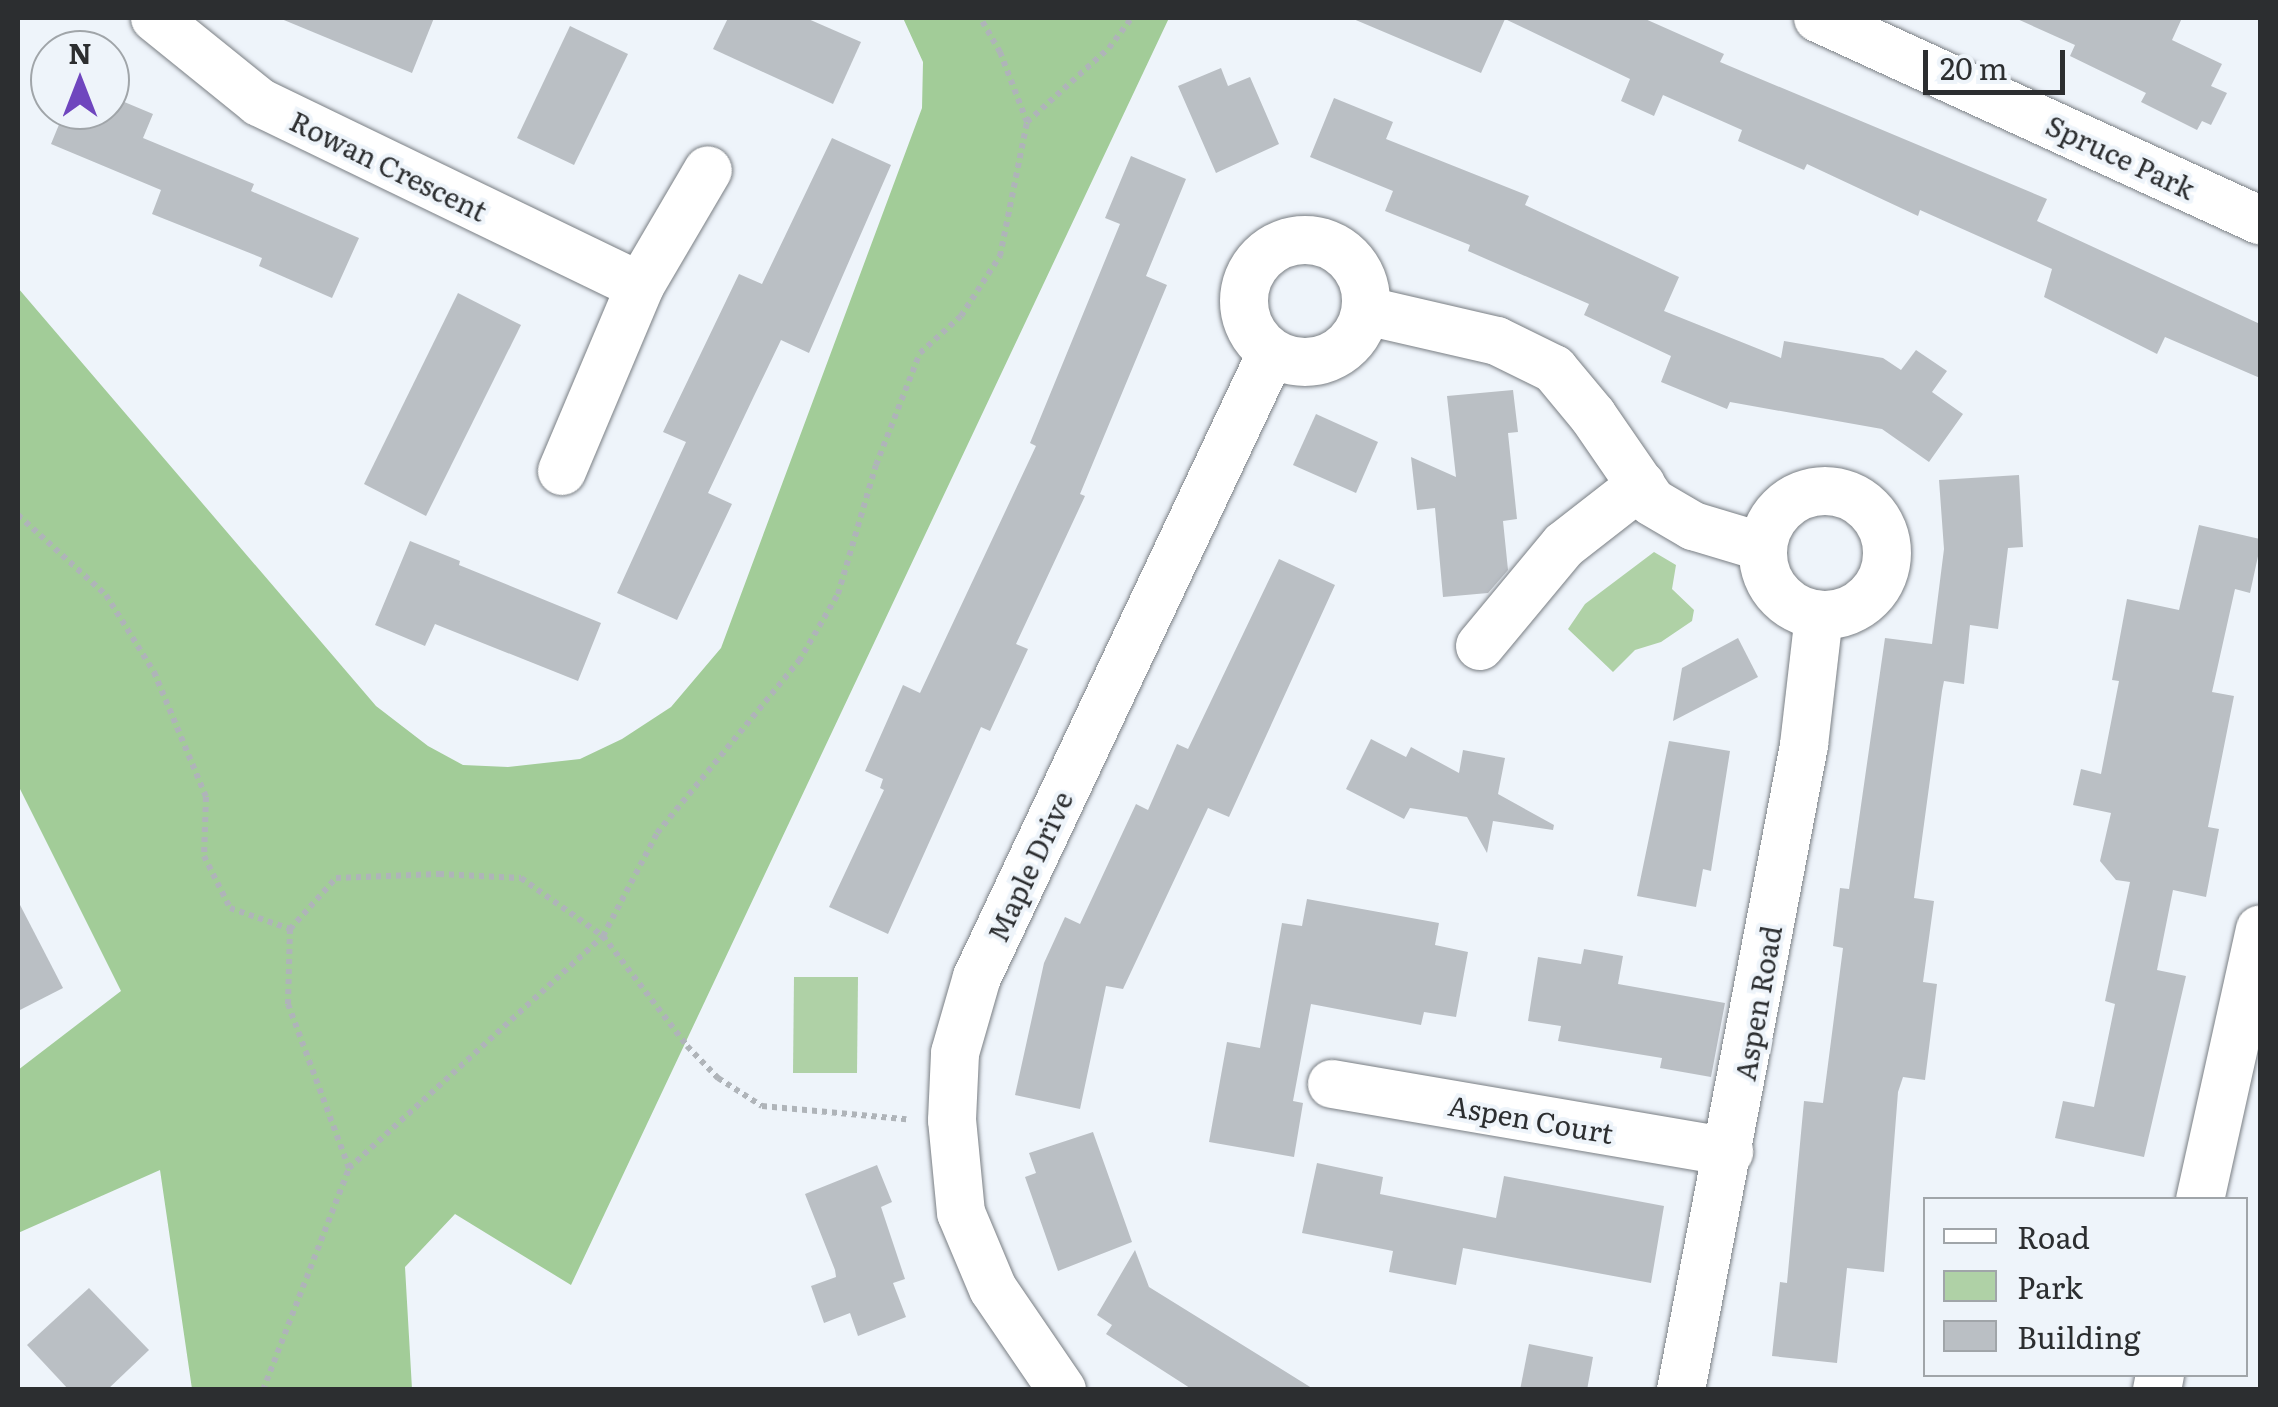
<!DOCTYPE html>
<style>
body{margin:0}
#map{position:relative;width:2278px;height:1407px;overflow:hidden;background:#eef4fa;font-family:Literata,serif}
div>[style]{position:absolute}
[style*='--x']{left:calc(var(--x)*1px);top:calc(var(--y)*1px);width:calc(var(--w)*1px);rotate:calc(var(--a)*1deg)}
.green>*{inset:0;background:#afd1a6}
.forest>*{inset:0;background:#a2cc98}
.building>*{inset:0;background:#babfc4}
.path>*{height:6px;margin-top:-3px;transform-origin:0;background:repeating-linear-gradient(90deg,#afb4b9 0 5px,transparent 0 10px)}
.roads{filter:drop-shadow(0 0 2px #7a7f84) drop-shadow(0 0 2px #7a7f84)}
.minor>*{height:48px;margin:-24px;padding:0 24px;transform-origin:24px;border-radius:24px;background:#fff}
.minor>.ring{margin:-24px;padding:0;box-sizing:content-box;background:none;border:48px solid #fff;border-radius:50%}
span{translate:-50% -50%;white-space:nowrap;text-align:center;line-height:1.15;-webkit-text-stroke:8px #eef4fa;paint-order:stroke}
.street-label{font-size:28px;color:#2c2e30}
.frame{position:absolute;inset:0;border:20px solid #2c2e30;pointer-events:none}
.legend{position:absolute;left:1923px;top:1197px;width:325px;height:180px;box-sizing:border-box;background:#eef4fa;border:2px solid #a0a5a9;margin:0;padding:12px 18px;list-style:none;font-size:30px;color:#2c2e30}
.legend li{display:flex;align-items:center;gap:20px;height:50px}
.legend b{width:50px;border:2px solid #a0a5a9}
.north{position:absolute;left:30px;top:30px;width:100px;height:100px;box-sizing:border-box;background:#eef4fa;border:2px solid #a0a5a9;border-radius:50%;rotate:0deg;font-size:28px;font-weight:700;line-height:40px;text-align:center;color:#2c2e30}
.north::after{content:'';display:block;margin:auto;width:35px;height:45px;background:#6f46be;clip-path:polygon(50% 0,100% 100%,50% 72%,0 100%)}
.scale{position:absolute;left:1923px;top:50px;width:142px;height:45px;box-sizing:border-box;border:5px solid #2c2e30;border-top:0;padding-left:12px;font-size:30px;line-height:35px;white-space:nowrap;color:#2c2e30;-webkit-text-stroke:8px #eef4fa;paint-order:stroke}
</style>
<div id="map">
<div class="green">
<i style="clip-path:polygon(1654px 552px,1676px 565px,1672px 589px,1694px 610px,1692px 621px,1661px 642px,1635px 650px,1613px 672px,1568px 629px,1585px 604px)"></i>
<i style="clip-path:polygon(794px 977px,858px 977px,857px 1073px,793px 1073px)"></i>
</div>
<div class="forest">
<i style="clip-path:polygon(903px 18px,1169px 18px,571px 1285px,455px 1214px,405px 1267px,412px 1389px,192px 1389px,160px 1170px,18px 1233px,18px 1070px,121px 991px,18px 785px,18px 288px,376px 706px,428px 746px,463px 765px,508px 767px,580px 759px,622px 739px,671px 707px,721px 648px,922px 108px,923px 62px)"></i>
</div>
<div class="building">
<i style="clip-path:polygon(279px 18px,434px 18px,412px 73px)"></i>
<i style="clip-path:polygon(728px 18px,806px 18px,861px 42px,833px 104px,713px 49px)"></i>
<i style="clip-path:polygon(1351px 18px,1643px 18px,1724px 54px,1720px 62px,2047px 199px,2037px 221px,2260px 324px,2260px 378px,2165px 337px,2157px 354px,2044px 297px,2052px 269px,1920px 210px,1918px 216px,1807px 164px,1804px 170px,1738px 141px,1742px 130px,1663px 95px,1654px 116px,1621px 101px,1630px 79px,1505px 19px,1481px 73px)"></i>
<i style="clip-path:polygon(2015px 18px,2182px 18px,2172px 40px,2222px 64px,2211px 86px,2227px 93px,2211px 125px,2202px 121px,2197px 130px,2141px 102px,2146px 93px,2070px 56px,2075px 45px)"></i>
<i style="clip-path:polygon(570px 26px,628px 54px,574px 165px,517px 138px)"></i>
<i style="clip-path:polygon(1221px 68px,1228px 86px,1250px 77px,1279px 144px,1216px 173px,1178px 86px)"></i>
<i style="clip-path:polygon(110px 96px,153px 114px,143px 138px,254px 184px,251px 191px,359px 238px,332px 298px,259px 266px,262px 258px,152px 214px,161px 190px,51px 144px,65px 110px,110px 110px)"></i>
<i style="clip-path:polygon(1334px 98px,1393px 122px,1386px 139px,1529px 196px,1525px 205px,1679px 277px,1664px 311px,1781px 358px,1784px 341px,1883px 358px,1901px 370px,1916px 350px,1947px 371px,1932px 392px,1963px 414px,1929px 462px,1882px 429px,1730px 402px,1727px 409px,1661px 382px,1671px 356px,1584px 315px,1589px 304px,1468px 251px,1470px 245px,1385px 211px,1393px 191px,1310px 157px)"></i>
<i style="clip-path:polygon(832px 138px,891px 165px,809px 353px,781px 340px,754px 396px,708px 493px,732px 504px,677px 620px,617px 593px,686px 442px,663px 432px,739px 274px,762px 284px)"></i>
<i style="clip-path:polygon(1131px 156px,1186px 179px,1146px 276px,1167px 285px,1080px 494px,1085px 496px,1016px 644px,1028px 649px,990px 731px,981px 727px,888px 934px,829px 907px,884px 790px,880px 788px,883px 779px,865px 771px,903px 685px,920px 693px,1036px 446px,1030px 443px,1120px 224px,1105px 218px)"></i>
<i style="clip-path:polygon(458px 293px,521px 325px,426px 516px,364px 484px)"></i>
<i style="clip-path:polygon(1513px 390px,1518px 432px,1508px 433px,1517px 519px,1503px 521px,1508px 570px,1488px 593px,1443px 597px,1435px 508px,1417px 510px,1411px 457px,1456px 477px,1447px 396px)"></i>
<i style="clip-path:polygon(1316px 414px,1378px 442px,1356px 493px,1293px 465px)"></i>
<i style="clip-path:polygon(2019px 475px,2023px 547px,2008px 548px,1998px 629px,1970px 625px,1964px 684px,1944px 681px,1942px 691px,1914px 898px,1934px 901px,1923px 982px,1937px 984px,1925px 1080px,1903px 1077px,1898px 1092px,1884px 1272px,1847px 1268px,1837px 1363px,1772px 1356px,1780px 1282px,1787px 1283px,1804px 1101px,1823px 1103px,1843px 948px,1833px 946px,1840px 888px,1849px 889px,1885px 638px,1932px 644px,1944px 549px,1939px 480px)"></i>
<i style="clip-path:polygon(2199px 525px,2260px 539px,2260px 547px,2250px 593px,2235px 589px,2212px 692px,2234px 696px,2208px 827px,2219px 829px,2206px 897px,2173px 890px,2157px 970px,2186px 976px,2144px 1157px,2055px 1138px,2063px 1101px,2094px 1107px,2115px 1004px,2105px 1001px,2130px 882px,2116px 880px,2100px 861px,2111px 813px,2073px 805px,2081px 769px,2101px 774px,2119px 681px,2112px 680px,2127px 599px,2179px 610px)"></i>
<i style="clip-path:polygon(410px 541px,460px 561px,459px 565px,601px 623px,578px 681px,435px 624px,425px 646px,375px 625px)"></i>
<i style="clip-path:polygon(1279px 559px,1335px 585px,1229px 817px,1208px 808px,1123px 989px,1106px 986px,1080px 1109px,1015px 1095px,1044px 963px,1065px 917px,1080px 924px,1136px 804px,1148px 810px,1177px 744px,1188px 749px)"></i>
<i style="clip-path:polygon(1738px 638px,1758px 677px,1673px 721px,1682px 668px)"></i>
<i style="clip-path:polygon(1371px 739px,1406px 757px,1411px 747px,1459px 773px,1463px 750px,1505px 758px,1498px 794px,1554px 825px,1553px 830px,1493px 821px,1487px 853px,1467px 817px,1410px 808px,1404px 819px,1346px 789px)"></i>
<i style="clip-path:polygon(1669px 741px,1730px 751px,1711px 871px,1703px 869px,1696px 907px,1637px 896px)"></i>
<i style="clip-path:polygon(1307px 899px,1439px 923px,1435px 945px,1468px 952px,1456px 1017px,1424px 1012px,1421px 1025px,1311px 1004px,1293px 1101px,1303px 1103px,1294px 1157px,1209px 1142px,1227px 1042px,1260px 1048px,1282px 923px,1302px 926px)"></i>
<i style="clip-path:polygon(18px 901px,63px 988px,18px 1011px)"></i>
<i style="clip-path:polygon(1584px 949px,1623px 956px,1618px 984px,1725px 1003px,1711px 1077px,1660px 1068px,1662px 1058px,1558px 1041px,1561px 1026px,1528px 1021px,1538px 957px,1581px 964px)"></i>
<i style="clip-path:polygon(1093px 1132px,1132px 1242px,1058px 1271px,1025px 1177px,1036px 1173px,1029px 1153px)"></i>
<i style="clip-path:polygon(1317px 1163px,1383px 1177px,1380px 1194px,1496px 1218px,1504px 1176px,1664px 1206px,1651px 1283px,1463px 1248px,1456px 1285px,1389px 1272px,1393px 1251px,1302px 1233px)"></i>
<i style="clip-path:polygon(877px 1165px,892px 1202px,881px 1207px,905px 1279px,893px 1283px,906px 1317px,858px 1336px,850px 1313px,824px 1323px,811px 1286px,836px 1277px,835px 1270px,805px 1194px)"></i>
<i style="clip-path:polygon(1135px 1250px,1149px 1287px,1315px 1390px,1193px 1390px,1106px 1334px,1112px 1325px,1097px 1315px)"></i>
<i style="clip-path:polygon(89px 1288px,149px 1350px,107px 1390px,69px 1390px,27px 1345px)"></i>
<i style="clip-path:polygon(1529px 1344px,1593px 1357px,1587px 1390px,1520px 1390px)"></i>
</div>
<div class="path">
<i style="--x:1027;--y:122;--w:110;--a:-42.1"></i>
<i style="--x:1109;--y:48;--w:38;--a:-53"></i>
<i style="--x:18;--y:515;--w:119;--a:42.3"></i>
<i style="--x:106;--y:595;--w:91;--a:58.1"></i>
<i style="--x:154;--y:672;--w:135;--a:67.4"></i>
<i style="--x:206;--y:797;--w:59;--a:91.9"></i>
<i style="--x:204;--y:856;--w:58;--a:63.4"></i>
<i style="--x:230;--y:908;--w:64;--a:19.3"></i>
<i style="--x:290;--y:929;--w:69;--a:-48"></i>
<i style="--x:336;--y:878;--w:103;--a:-2.2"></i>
<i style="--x:439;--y:874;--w:82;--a:2.8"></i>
<i style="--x:521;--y:878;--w:100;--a:35.3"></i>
<i style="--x:603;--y:936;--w:116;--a:-62.3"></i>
<i style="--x:657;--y:833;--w:223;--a:-50.5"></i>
<i style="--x:799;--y:661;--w:78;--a:-59.8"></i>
<i style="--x:838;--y:594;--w:134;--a:-73.6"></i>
<i style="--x:876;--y:465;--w:120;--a:-68.6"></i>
<i style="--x:920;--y:353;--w:55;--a:-42.1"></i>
<i style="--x:961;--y:316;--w:72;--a:-57"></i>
<i style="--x:1000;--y:256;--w:137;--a:-78.6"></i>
<i style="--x:1027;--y:122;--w:75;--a:-111.1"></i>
<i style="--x:1000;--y:52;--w:39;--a:-120"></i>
<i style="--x:349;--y:1168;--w:344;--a:-42.4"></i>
<i style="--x:603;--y:936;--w:138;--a:52.6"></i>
<i style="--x:687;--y:1046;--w:45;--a:45.9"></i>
<i style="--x:718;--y:1078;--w:52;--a:32.5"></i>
<i style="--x:762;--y:1106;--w:145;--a:5.2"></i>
<i style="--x:263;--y:1390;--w:238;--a:-68.8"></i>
<i style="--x:349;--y:1168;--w:175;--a:-110.4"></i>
<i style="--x:288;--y:1004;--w:75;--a:-88.5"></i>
</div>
<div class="roads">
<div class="minor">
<i style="--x:155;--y:18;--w:134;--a:38.9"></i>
<i style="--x:259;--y:102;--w:423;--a:25.8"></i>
<i style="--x:1818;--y:18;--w:486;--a:24.6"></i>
<i class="ring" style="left:1244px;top:240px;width:74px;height:74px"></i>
<i style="--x:1367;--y:311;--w:133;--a:13"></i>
<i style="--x:1497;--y:341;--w:64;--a:26.2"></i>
<i style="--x:1554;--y:369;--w:61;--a:50.3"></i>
<i style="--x:1593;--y:416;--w:104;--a:55.5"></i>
<i style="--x:1652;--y:502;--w:48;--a:30.3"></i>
<i style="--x:1693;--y:526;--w:73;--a:16.7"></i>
<i style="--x:562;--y:471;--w:201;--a:-67.1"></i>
<i style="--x:640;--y:286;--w:134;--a:-59.6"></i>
<i class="ring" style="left:1763px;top:491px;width:76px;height:76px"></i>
<i style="--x:1480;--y:646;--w:131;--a:-50.3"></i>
<i style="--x:1564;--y:545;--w:98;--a:-37.9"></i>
<i style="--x:1332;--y:1084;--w:403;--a:9.7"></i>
<i style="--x:2200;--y:1200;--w:277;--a:-77.5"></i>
<i style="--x:1062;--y:1390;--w:122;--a:-124.3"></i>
<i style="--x:993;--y:1289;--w:82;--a:-112.8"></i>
<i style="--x:961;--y:1213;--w:93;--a:-95.5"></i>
<i style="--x:952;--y:1120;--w:67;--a:-87.4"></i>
<i style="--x:955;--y:1053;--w:79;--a:-73.9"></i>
<i style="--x:977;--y:977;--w:689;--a:-64.74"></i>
<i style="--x:1681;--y:1390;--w:657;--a:-79.2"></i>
<i style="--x:1804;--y:745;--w:131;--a:-83.4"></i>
<i style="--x:2157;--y:1390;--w:16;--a:-79"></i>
</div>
</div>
<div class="street-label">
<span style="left:2121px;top:156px;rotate:25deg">Spruce Park</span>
<span style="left:389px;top:165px;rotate:26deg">Rowan Crescent</span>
<span style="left:1029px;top:866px;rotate:-65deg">Maple Drive</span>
<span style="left:1757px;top:1003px;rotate:-80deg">Aspen Road</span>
<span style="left:1531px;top:1118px;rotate:10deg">Aspen Court</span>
</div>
<div class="frame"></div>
<ul class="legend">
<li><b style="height:12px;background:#fff"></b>Road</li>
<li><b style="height:28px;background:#afd1a6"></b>Park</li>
<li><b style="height:28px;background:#babfc4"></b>Building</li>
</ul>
<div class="north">N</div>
<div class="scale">20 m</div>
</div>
